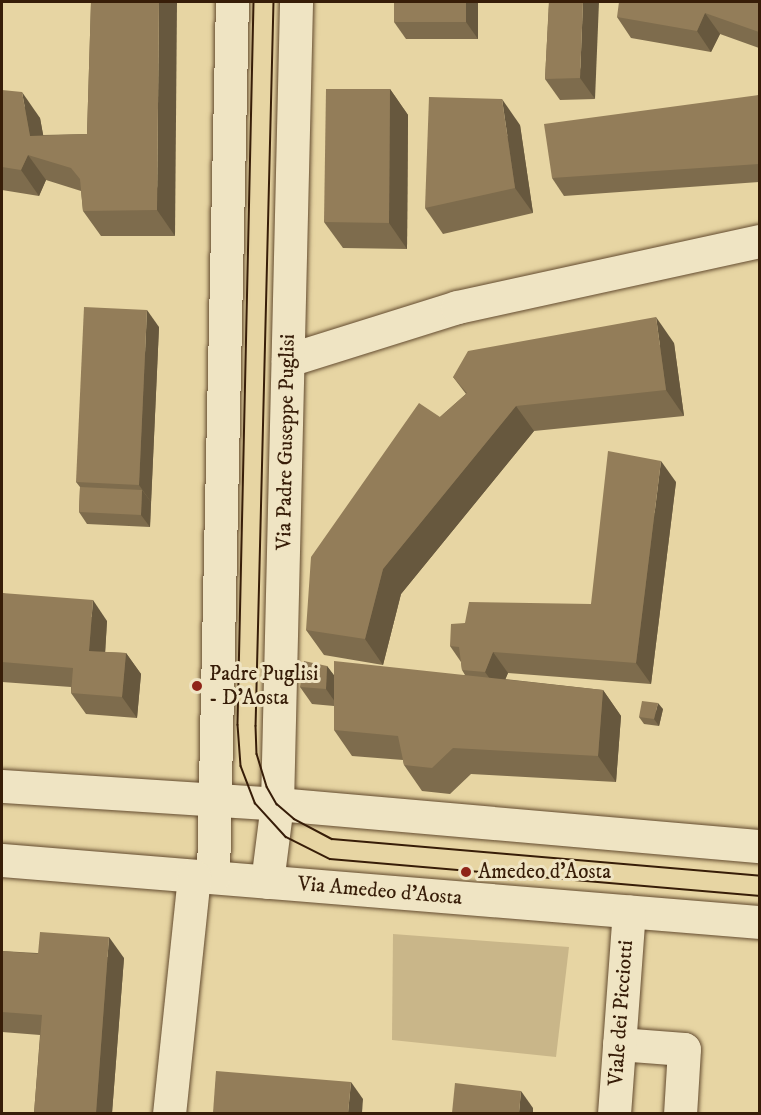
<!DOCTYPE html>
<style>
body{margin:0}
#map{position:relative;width:761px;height:1115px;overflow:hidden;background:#e7d5a3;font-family:"IM FELL DW Pica",serif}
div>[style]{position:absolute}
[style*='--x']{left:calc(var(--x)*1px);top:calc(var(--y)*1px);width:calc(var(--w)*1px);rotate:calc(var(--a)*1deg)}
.green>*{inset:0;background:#c9b689}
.roads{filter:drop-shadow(0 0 2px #634b2f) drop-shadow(0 0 2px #634b2f)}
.minor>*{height:33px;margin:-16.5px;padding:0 16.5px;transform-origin:16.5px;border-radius:16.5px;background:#efe4c3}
.tram>*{height:1.5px;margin:-0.75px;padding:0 0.75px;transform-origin:0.75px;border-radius:0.75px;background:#371d08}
.wall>*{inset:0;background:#7e6c4d}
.shaded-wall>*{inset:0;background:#67583e}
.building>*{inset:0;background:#937d59}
.dots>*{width:16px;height:16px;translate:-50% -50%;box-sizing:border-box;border:3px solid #efe4c3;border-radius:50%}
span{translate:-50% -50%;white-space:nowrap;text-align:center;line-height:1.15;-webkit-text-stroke:6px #efe4c3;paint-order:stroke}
.street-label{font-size:21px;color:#371d08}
.poi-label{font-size:21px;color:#371d08}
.left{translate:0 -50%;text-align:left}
.frame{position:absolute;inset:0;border:3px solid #371d08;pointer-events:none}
</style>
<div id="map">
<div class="green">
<i style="clip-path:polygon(393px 934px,569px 947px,556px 1057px,392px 1040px)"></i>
</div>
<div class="roads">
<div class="minor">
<i style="--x:288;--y:360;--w:177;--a:-17.4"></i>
<i style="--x:457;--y:307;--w:310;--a:-12.3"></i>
<i style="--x:2;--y:786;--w:276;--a:3.7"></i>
<i style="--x:277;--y:804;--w:485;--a:5"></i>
<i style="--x:2;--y:860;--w:761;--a:4.68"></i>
<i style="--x:213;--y:877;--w:875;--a:-88.76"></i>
<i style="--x:267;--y:882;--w:79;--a:-82.7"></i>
<i style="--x:277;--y:804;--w:802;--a:-88.64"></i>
<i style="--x:619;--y:1044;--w:65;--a:4.4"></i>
<i style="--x:684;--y:1049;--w:65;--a:93.5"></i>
<i style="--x:169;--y:1114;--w:239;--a:-84"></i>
<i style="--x:614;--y:1114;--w:203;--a:-85.8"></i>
</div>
</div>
<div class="tram">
<i style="--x:254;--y:2;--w:723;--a:91.27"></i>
<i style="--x:238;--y:725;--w:41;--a:85.8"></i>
<i style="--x:241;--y:766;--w:40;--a:69"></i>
<i style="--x:255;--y:803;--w:46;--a:47.6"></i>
<i style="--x:286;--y:837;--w:49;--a:26.6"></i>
<i style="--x:330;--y:859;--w:432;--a:4.9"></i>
<i style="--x:274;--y:2;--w:724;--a:91.42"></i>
<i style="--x:256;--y:726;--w:28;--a:88"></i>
<i style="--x:257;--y:754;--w:34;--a:73"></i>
<i style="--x:267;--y:787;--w:20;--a:60"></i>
<i style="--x:277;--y:804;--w:23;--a:41"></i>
<i style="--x:294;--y:819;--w:43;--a:27.8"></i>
<i style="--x:332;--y:839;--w:430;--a:4.9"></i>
</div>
<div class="wall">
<i style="clip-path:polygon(91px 2px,175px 236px,101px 236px,83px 211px,81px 191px,46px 180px,39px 196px,2px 190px,2px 90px,40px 118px,43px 135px,87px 134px)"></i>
<i style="clip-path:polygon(478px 2px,478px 39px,406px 39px,394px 22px)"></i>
<i style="clip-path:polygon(549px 2px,595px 99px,560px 100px,545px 79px)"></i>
<i style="clip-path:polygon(759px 2px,759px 48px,720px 34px,711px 52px,631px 38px,617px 17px)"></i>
<i style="clip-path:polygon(390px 89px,408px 115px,407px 249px,343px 248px,324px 222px)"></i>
<i style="clip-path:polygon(759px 95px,759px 182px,564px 196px,552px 178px)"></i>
<i style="clip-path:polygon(520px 125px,533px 213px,443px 234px,425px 208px)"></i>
<i style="clip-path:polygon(159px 327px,150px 527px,87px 524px,79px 512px,80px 487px,76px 482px)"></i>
<i style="clip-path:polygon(674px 343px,684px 416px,534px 431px,401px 594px,383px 665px,324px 655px,306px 630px,440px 417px,466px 394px,453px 377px)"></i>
<i style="clip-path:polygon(676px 482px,651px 684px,508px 673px,505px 679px,603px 690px,621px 716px,616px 782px,471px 774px,450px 794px,422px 791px,404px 765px,403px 760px,352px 756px,334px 730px,334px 706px,312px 704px,300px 687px,327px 666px,334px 676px,465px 675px,462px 670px,461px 662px,450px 646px,465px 623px,591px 604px)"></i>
<i style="clip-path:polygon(2px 593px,107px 621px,105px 652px,126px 653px,141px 674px,137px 718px,86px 714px,71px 693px,71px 687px,2px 682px)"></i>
<i style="clip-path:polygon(663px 709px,659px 726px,644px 724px,639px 717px)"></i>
<i style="clip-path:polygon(2px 951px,124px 958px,112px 1113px,34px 1113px,40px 1035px,2px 1032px)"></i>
</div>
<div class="shaded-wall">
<i style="clip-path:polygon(159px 2px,177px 2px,175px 236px,157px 210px)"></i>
<i style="clip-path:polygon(466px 2px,478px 2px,478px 39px,466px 22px)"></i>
<i style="clip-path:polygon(583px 2px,599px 2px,595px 99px,580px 78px)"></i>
<i style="clip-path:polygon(705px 13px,720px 34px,711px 52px,697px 31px)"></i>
<i style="clip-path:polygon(390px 89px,408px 115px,407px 249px,389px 223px)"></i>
<i style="clip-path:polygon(22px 92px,40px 118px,48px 161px,30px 136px)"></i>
<i style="clip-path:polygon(502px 99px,520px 125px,533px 213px,515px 188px)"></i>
<i style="clip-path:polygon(28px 155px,46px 180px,39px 196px,21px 170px)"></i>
<i style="clip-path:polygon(147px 310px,159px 327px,151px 502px,139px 485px)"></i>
<i style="clip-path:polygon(656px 317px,674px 343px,684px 416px,666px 390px)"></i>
<i style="clip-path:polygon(516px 406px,534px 431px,401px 594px,383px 665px,365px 639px,383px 569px)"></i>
<i style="clip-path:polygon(661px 461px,676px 482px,651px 684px,636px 663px)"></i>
<i style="clip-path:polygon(142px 490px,151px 502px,150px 527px,141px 515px)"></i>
<i style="clip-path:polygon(93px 600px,107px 621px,104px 672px,89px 651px)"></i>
<i style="clip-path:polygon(493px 652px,508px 673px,500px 693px,485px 672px)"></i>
<i style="clip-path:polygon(126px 653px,141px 674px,137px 718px,122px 697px)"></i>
<i style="clip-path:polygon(327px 666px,340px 683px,338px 706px,326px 689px)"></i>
<i style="clip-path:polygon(603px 690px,621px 716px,616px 782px,598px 756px)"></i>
<i style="clip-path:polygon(658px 703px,663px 709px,659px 726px,654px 719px)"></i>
<i style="clip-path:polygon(109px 937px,124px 958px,112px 1113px,96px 1113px)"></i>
<i style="clip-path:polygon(351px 1082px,363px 1099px,362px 1113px,348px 1113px)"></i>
<i style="clip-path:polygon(521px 1091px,533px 1108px,533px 1113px,519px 1113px)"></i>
</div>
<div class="building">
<i style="clip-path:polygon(91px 2px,159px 2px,157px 210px,83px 211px,80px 179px,71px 168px,28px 155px,21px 170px,2px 167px,2px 90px,22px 92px,30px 136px,87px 134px)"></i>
<i style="clip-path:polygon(394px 2px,466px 2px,466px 22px,394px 22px)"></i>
<i style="clip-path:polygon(549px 2px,583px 2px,580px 78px,545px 79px)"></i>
<i style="clip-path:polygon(619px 2px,759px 2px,759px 32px,705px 13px,697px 31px,617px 17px)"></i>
<i style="clip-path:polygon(326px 89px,390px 89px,389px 223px,324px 222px)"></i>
<i style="clip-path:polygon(759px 95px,759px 164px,552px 178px,544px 124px)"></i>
<i style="clip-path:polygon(429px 97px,502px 99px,515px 188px,425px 208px)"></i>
<i style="clip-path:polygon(84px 307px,147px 310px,139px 485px,76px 482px)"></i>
<i style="clip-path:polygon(656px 317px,666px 390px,516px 406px,383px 569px,365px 639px,306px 630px,311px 557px,419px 403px,440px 417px,467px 393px,453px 377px,468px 351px)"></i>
<i style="clip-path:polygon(608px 451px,661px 461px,636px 663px,493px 652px,485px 672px,462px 670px,459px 647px,450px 646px,451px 624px,465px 623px,469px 602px,591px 604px)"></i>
<i style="clip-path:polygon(80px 487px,142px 490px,141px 515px,79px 512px)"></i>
<i style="clip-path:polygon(2px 593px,93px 600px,89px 651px,126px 653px,122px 697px,71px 693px,73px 668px,2px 662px)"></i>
<i style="clip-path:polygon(304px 661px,327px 666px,326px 689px,300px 687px)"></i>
<i style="clip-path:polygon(334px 661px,603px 690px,598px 756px,453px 748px,432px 768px,404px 765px,398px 736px,334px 730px)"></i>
<i style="clip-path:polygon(642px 701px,658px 703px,654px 719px,639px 717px)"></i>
<i style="clip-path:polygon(40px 932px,109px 937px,96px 1113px,34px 1113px,42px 1015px,2px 1012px,2px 951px,38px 954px)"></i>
<i style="clip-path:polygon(216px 1071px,351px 1082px,348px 1113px,213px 1113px)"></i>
<i style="clip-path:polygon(455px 1083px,521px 1091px,519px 1113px,452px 1113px)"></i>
</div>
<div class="dots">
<i style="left:197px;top:686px;background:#8f2418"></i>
<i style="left:466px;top:872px;background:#8f2418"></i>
</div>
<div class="street-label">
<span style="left:286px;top:442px;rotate:-89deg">Via Padre Guseppe Puglisi</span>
<span style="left:380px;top:891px;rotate:5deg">Via Amedeo d'Aosta</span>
<span style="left:621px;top:1013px;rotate:-86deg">Viale dei Picciotti</span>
</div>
<div class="poi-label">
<span class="left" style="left:209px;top:686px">Padre Puglisi<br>- D'Aosta</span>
<span class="left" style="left:478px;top:872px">Amedeo d'Aosta</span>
</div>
<div class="frame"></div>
</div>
